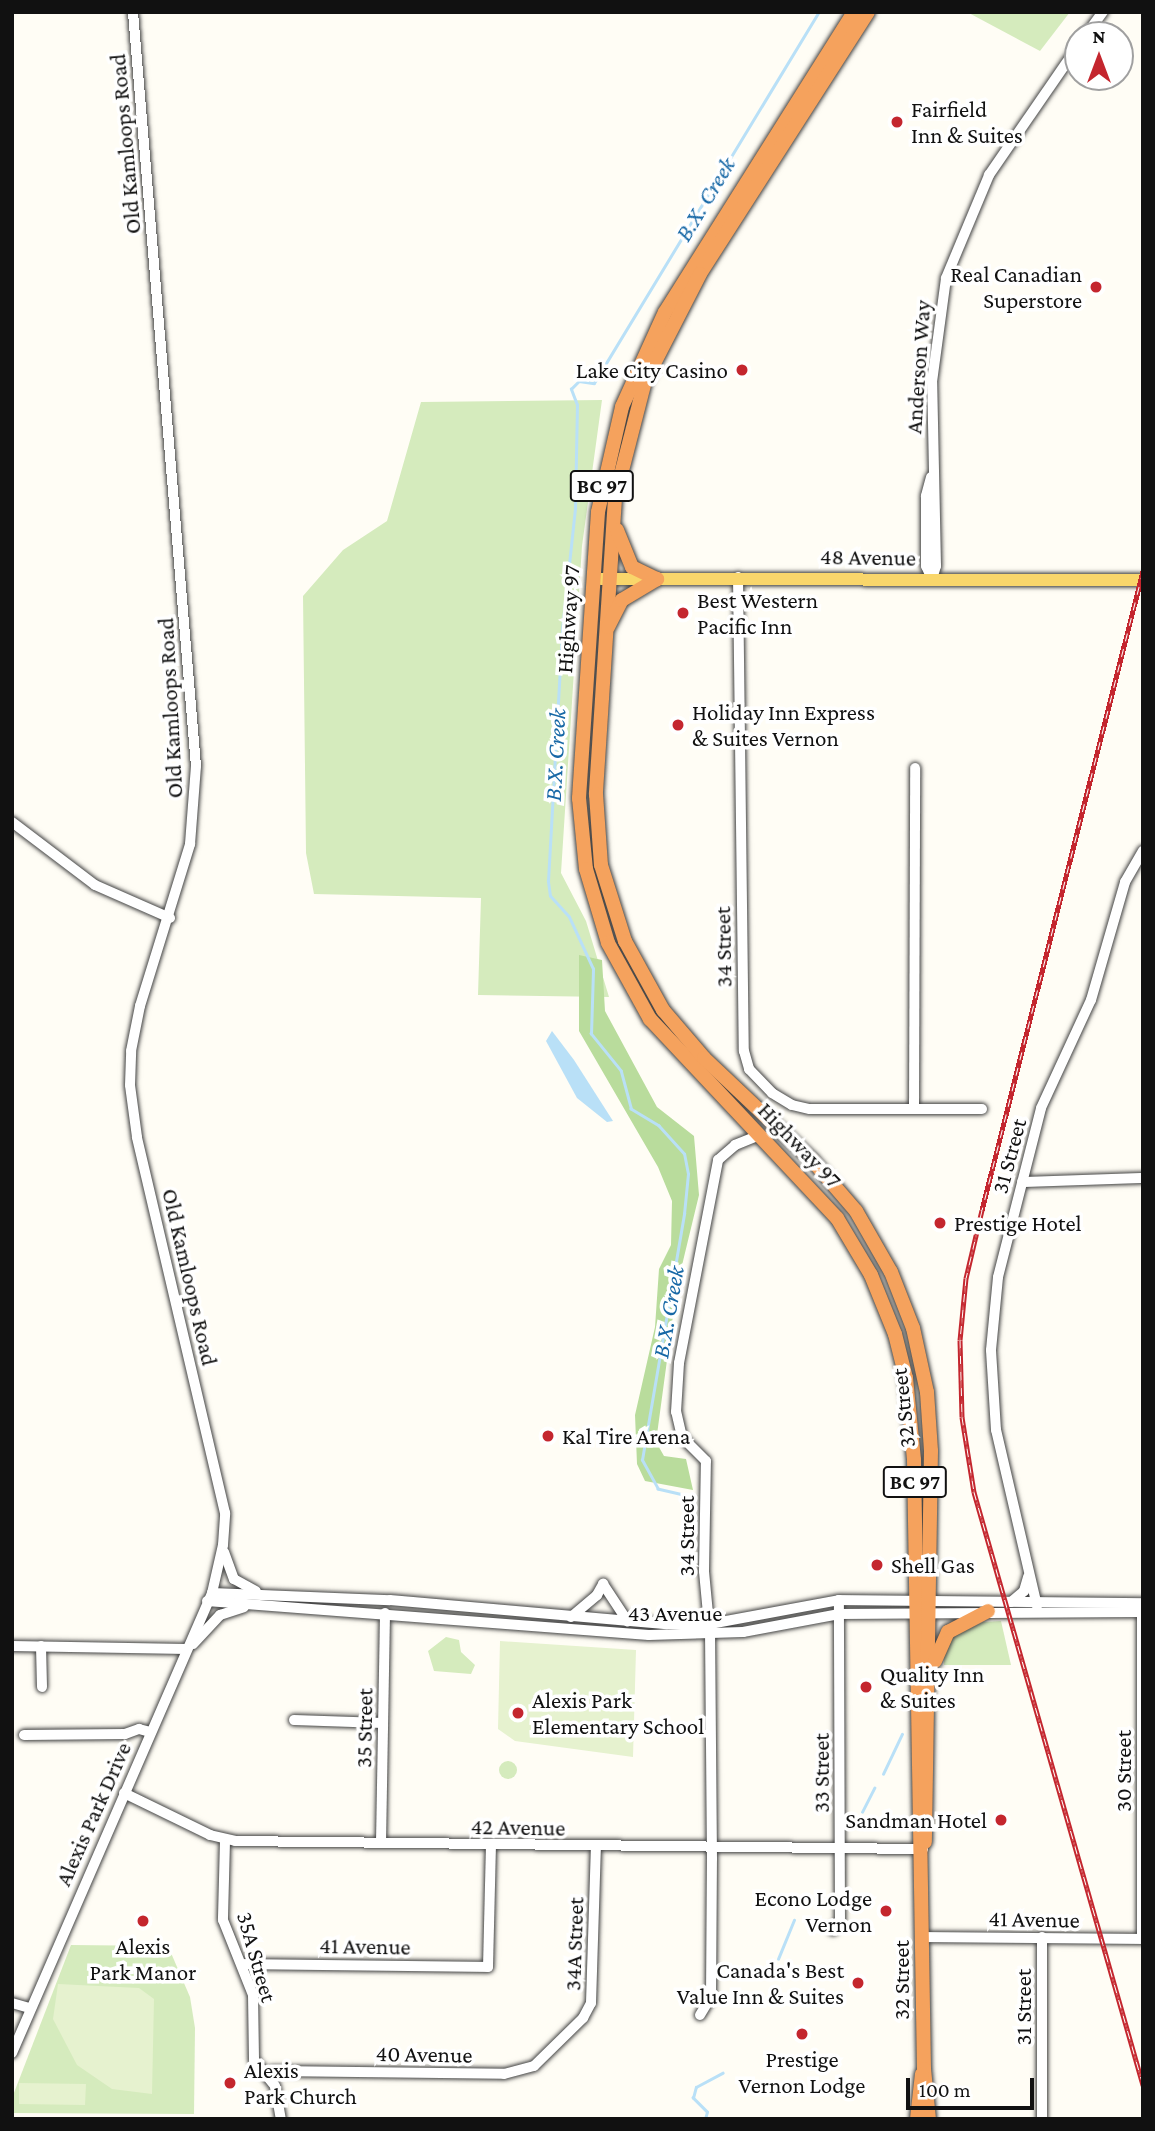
<!DOCTYPE html>
<style>
body{margin:0}
#map{position:relative;width:1155px;height:2131px;overflow:hidden;background:#fffdf5;font-family:"Crimson Pro",serif}
div>[style]{position:absolute}
[style*='--x']{left:calc(var(--x)*1px);top:calc(var(--y)*1px);width:calc(var(--w)*1px);rotate:calc(var(--a)*1deg)}
.green>*{inset:0;background:#d5ebbd}
.round{border-radius:50%}
.forest>*{inset:0;background:#b9dc9c}
.pitch>*{inset:0;background:#e6f2cf}
.water>*{inset:0;background:#b9e0f7}
.stream>*{height:2.5px;margin:-1.25px;padding:0 1.25px;transform-origin:1.25px;border-radius:1.25px;background:#b9e0f7}
.roads{filter:drop-shadow(0 0 2px #444) drop-shadow(0 0 2px #444)}
.minor>*{height:10px;margin:-5px;padding:0 5px;transform-origin:5px;border-radius:5px;background:#fff}
.major>*{height:12px;margin:-6px;padding:0 6px;transform-origin:6px;border-radius:6px;background:#f9d66b}
.highway>*{height:14px;margin:-7px;padding:0 7px;transform-origin:7px;border-radius:7px;background:#f5a25d}
.rail>*{height:5px;margin-top:-2.5px;transform-origin:0;background:repeating-linear-gradient(90deg,#fff 0 8px,#c4262e 0 16px);box-sizing:border-box;border-block:2px solid #c4262e}
.dots>*{width:19px;height:19px;translate:-50% -50%;box-sizing:border-box;border:4px solid #fff;border-radius:50%}
span{translate:-50% -50%;white-space:nowrap;text-align:center;line-height:1.15;-webkit-text-stroke:7px #fff;paint-order:stroke}
.shield-label span{padding:2px 5px;background:#fff;border:2px solid;border-radius:5px;-webkit-text-stroke-width:0}
.shield-label{font-size:21px;color:#111;font-weight:700}
.poi-label{font-size:23px;color:#111}
.left{translate:0 -50%;text-align:left}
.right{translate:-100% -50%;text-align:right}
.street-label{font-size:23px;color:#111}
.water-label{font-size:24px;color:#1768a6;font-style:italic}
.frame{position:absolute;inset:0;border:14px solid #111;pointer-events:none}
.north{position:absolute;left:1064px;top:21px;width:70px;height:70px;box-sizing:border-box;background:#fff;border:2px solid #a0a0a0;border-radius:50%;rotate:0deg;font-size:19px;font-weight:700;line-height:28px;text-align:center;color:#111}
.north::after{content:'';display:block;margin:auto;width:24px;height:32px;background:#c4262e;clip-path:polygon(50% 0,100% 100%,50% 72%,0 100%)}
.scale{position:absolute;left:906px;top:2078px;width:128px;height:32px;box-sizing:border-box;border:4px solid #111;border-top:0;padding-left:9px;font-size:21px;line-height:24px;white-space:nowrap;color:#111;-webkit-text-stroke:5px #fff;paint-order:stroke}
</style>
<div id="map">
<div class="green">
<i style="clip-path:polygon(967px 12px,1070px 12px,1040px 51px)"></i>
<i style="clip-path:polygon(602px 400px,582px 546px,561px 873px,586px 921px,609px 997px,478px 995px,481px 898px,314px 894px,306px 853px,303px 596px,343px 550px,387px 521px,421px 402px)"></i>
<i style="clip-path:polygon(1001px 1621px,1011px 1665px,944px 1665px,944px 1652px,954px 1636px,983px 1622px)"></i>
<i style="clip-path:polygon(446px 1637px,459px 1640px,461px 1652px,475px 1665px,471px 1674px,434px 1671px,428px 1651px)"></i>
<i class="round" style="left:499px;top:1761px;width:18px;height:18px"></i>
<i style="clip-path:polygon(71px 1945px,168px 1946px,190px 1997px,195px 2028px,194px 2114px,12px 2113px,12px 2098px)"></i>
</div>
<div class="forest">
<i style="clip-path:polygon(579px 955px,602px 960px,605px 1011px,657px 1107px,694px 1136px,699px 1195px,677px 1286px,656px 1442px,664px 1456px,686px 1459px,693px 1490px,645px 1481px,637px 1464px,635px 1415px,655px 1327px,659px 1269px,671px 1245px,672px 1201px,658px 1167px,579px 1031px)"></i>
</div>
<div class="pitch">
<i style="clip-path:polygon(500px 1641px,636px 1650px,633px 1757px,515px 1741px,498px 1729px)"></i>
<i style="clip-path:polygon(58px 1984px,139px 1988px,154px 1999px,152px 2094px,112px 2089px,77px 2065px,53px 2019px)"></i>
<i style="clip-path:polygon(19px 2083px,86px 2084px,85px 2105px,19px 2104px)"></i>
</div>
<div class="water">
<i style="clip-path:polygon(552px 1031px,574px 1060px,613px 1121px,607px 1122px,577px 1098px,546px 1041px)"></i>
</div>
<div class="stream">
<i style="--x:692;--y:1497;--w:35;--a:-167"></i>
<i style="--x:658;--y:1489;--w:33;--a:-119"></i>
<i style="--x:642;--y:1460;--w:250;--a:-80.3"></i>
<i style="--x:684;--y:1214;--w:40;--a:-84.3"></i>
<i style="--x:688;--y:1174;--w:20;--a:-101"></i>
<i style="--x:684;--y:1154;--w:38;--a:-132"></i>
<i style="--x:659;--y:1126;--w:33;--a:-149"></i>
<i style="--x:631;--y:1109;--w:39;--a:-105"></i>
<i style="--x:621;--y:1071;--w:48;--a:-129"></i>
<i style="--x:591;--y:1034;--w:65;--a:-88.2"></i>
<i style="--x:593;--y:969;--w:57;--a:-114.8"></i>
<i style="--x:569;--y:917;--w:28;--a:-132"></i>
<i style="--x:550;--y:896;--w:15;--a:-98"></i>
<i style="--x:548;--y:881;--w:251;--a:-86.8"></i>
<i style="--x:562;--y:630;--w:123;--a:-83.9"></i>
<i style="--x:575;--y:508;--w:103;--a:-88.9"></i>
<i style="--x:577;--y:405;--w:17;--a:-111"></i>
<i style="--x:571;--y:389;--w:11;--a:-45"></i>
<i style="--x:579;--y:381;--w:15;--a:8"></i>
<i style="--x:594;--y:383;--w:434;--a:-58.8"></i>
<i style="--x:883;--y:1774;--w:44;--a:-64.6"></i>
<i style="--x:862;--y:1812;--w:27;--a:-63"></i>
<i style="--x:778;--y:1959;--w:42;--a:-67.7"></i>
<i style="--x:705;--y:2119;--w:7;--a:-74"></i>
<i style="--x:707;--y:2112;--w:20;--a:-135"></i>
<i style="--x:693;--y:2098;--w:11;--a:-75"></i>
<i style="--x:696;--y:2087;--w:30;--a:-28"></i>
</div>
<div class="roads">
<div class="minor">
<i style="--x:1086;--y:35;--w:29;--a:-54"></i>
<i style="--x:931;--y:477;--w:20;--a:105"></i>
<i style="--x:926;--y:496;--w:70;--a:90"></i>
<i style="--x:926;--y:566;--w:14;--a:65"></i>
<i style="--x:738;--y:577;--w:474;--a:89.3"></i>
<i style="--x:744;--y:1051;--w:19;--a:74"></i>
<i style="--x:749;--y:1069;--w:33;--a:46"></i>
<i style="--x:772;--y:1093;--w:23;--a:31"></i>
<i style="--x:792;--y:1105;--w:18;--a:13"></i>
<i style="--x:810;--y:1109;--w:172;--a:0"></i>
<i style="--x:932;--y:579;--w:14;--a:-73"></i>
<i style="--x:936;--y:566;--w:184;--a:-91.2"></i>
<i style="--x:932;--y:382;--w:105;--a:-82.3"></i>
<i style="--x:946;--y:278;--w:112;--a:-67.3"></i>
<i style="--x:989;--y:175;--w:157;--a:-55.4"></i>
<i style="--x:12;--y:822;--w:104;--a:37.2"></i>
<i style="--x:95;--y:885;--w:82;--a:23.7"></i>
<i style="--x:914;--y:1109;--w:341;--a:-89.8"></i>
<i style="--x:1022;--y:1182;--w:121;--a:-1.9"></i>
<i style="--x:224;--y:1552;--w:29;--a:70"></i>
<i style="--x:234;--y:1579;--w:25;--a:29"></i>
<i style="--x:603;--y:1584;--w:45;--a:56.7"></i>
<i style="--x:212;--y:1593;--w:178;--a:2.3"></i>
<i style="--x:390;--y:1600;--w:278;--a:5"></i>
<i style="--x:667;--y:1624;--w:43;--a:0"></i>
<i style="--x:710;--y:1624;--w:131;--a:-10.5"></i>
<i style="--x:839;--y:1600;--w:304;--a:0.6"></i>
<i style="--x:207;--y:1601;--w:443;--a:4.4"></i>
<i style="--x:649;--y:1635;--w:94;--a:-1.8"></i>
<i style="--x:743;--y:1632;--w:98;--a:-10.6"></i>
<i style="--x:839;--y:1614;--w:304;--a:-0.4"></i>
<i style="--x:1011;--y:1602;--w:17;--a:-40"></i>
<i style="--x:1024;--y:1591;--w:15;--a:-74"></i>
<i style="--x:1037;--y:1606;--w:181;--a:-103.1"></i>
<i style="--x:996;--y:1430;--w:80;--a:-93.6"></i>
<i style="--x:991;--y:1350;--w:73;--a:-84.5"></i>
<i style="--x:998;--y:1277;--w:174;--a:-75.7"></i>
<i style="--x:1041;--y:1108;--w:119;--a:-65.2"></i>
<i style="--x:1091;--y:1000;--w:123;--a:-73.9"></i>
<i style="--x:1125;--y:882;--w:36;--a:-60"></i>
<i style="--x:1142;--y:1607;--w:332;--a:90"></i>
<i style="--x:571;--y:1617;--w:34;--a:-40"></i>
<i style="--x:597;--y:1595;--w:13;--a:-61"></i>
<i style="--x:193;--y:1644;--w:40;--a:-47"></i>
<i style="--x:220;--y:1615;--w:25;--a:-18"></i>
<i style="--x:12;--y:1646;--w:175;--a:1"></i>
<i style="--x:41;--y:1646;--w:41;--a:88.6"></i>
<i style="--x:294;--y:1720;--w:89;--a:1.9"></i>
<i style="--x:24;--y:1735;--w:101;--a:-0.6"></i>
<i style="--x:125;--y:1734;--w:15;--a:-20"></i>
<i style="--x:139;--y:1729;--w:11;--a:15"></i>
<i style="--x:124;--y:1793;--w:96;--a:26"></i>
<i style="--x:210;--y:1835;--w:26;--a:13"></i>
<i style="--x:235;--y:1841;--w:688;--a:0.67"></i>
<i style="--x:225;--y:1841;--w:79;--a:91.5"></i>
<i style="--x:223;--y:1920;--w:81;--a:68.2"></i>
<i style="--x:253;--y:1995;--w:65;--a:89.1"></i>
<i style="--x:254;--y:2060;--w:33;--a:51"></i>
<i style="--x:275;--y:2086;--w:34;--a:80"></i>
<i style="--x:381;--y:1843;--w:230;--a:-89"></i>
<i style="--x:833;--y:1930;--w:11;--a:-52"></i>
<i style="--x:840;--y:1921;--w:321;--a:-90.2"></i>
<i style="--x:924;--y:1937;--w:219;--a:0.5"></i>
<i style="--x:242;--y:1964;--w:246;--a:0.7"></i>
<i style="--x:488;--y:1967;--w:122;--a:-88.6"></i>
<i style="--x:12;--y:2003;--w:18;--a:16"></i>
<i style="--x:700;--y:2015;--w:21;--a:-59"></i>
<i style="--x:711;--y:1997;--w:138;--a:-89.6"></i>
<i style="--x:712;--y:1859;--w:224;--a:-90.5"></i>
<i style="--x:710;--y:1635;--w:64;--a:-95.4"></i>
<i style="--x:704;--y:1571;--w:110;--a:-89"></i>
<i style="--x:706;--y:1461;--w:34;--a:-135"></i>
<i style="--x:682;--y:1437;--w:26;--a:-103"></i>
<i style="--x:676;--y:1412;--w:49;--a:-86.5"></i>
<i style="--x:679;--y:1363;--w:207;--a:-79.1"></i>
<i style="--x:718;--y:1160;--w:23;--a:-41"></i>
<i style="--x:735;--y:1145;--w:27;--a:-22"></i>
<i style="--x:12;--y:2053;--w:502;--a:-66.5"></i>
<i style="--x:212;--y:1593;--w:49;--a:-77.1"></i>
<i style="--x:223;--y:1545;--w:32;--a:-86"></i>
<i style="--x:225;--y:1513;--w:386;--a:-103.2"></i>
<i style="--x:137;--y:1137;--w:52;--a:-97.7"></i>
<i style="--x:130;--y:1085;--w:34;--a:-88"></i>
<i style="--x:131;--y:1051;--w:46;--a:-78.7"></i>
<i style="--x:140;--y:1006;--w:170;--a:-72.8"></i>
<i style="--x:190;--y:844;--w:78;--a:-85.6"></i>
<i style="--x:196;--y:766;--w:757;--a:-94.78"></i>
<i style="--x:267;--y:2075;--w:7;--a:-34"></i>
<i style="--x:273;--y:2071;--w:231;--a:0.7"></i>
<i style="--x:504;--y:2074;--w:31;--a:-15"></i>
<i style="--x:534;--y:2066;--w:69;--a:-44.4"></i>
<i style="--x:583;--y:2018;--w:17;--a:-62"></i>
<i style="--x:591;--y:2003;--w:155;--a:-88.2"></i>
<i style="--x:1042;--y:2119;--w:182;--a:-90"></i>
</div>
<div class="major">
<i style="--x:601;--y:579;--w:542;--a:0.11"></i>
</div>
<div class="highway">
<i style="--x:854;--y:12;--w:355;--a:122.2"></i>
<i style="--x:665;--y:312;--w:104;--a:114.4"></i>
<i style="--x:622;--y:407;--w:108;--a:102.9"></i>
<i style="--x:598;--y:512;--w:287;--a:93.8"></i>
<i style="--x:579;--y:798;--w:71;--a:84.4"></i>
<i style="--x:586;--y:869;--w:77;--a:73.4"></i>
<i style="--x:608;--y:943;--w:87;--a:61.1"></i>
<i style="--x:650;--y:1019;--w:273;--a:46.8"></i>
<i style="--x:837;--y:1218;--w:66;--a:59.2"></i>
<i style="--x:871;--y:1275;--w:64;--a:67.9"></i>
<i style="--x:895;--y:1334;--w:45;--a:76"></i>
<i style="--x:906;--y:1378;--w:82;--a:84.4"></i>
<i style="--x:914;--y:1460;--w:609;--a:89.06"></i>
<i style="--x:924;--y:2069;--w:50;--a:84.3"></i>
<i style="--x:868;--y:12;--w:311;--a:122.7"></i>
<i style="--x:700;--y:274;--w:120;--a:117.2"></i>
<i style="--x:645;--y:381;--w:121;--a:104.4"></i>
<i style="--x:615;--y:498;--w:297;--a:93.7"></i>
<i style="--x:596;--y:794;--w:71;--a:86"></i>
<i style="--x:601;--y:865;--w:80;--a:72.5"></i>
<i style="--x:625;--y:941;--w:79;--a:61.2"></i>
<i style="--x:663;--y:1010;--w:63;--a:49.5"></i>
<i style="--x:704;--y:1058;--w:149;--a:43.4"></i>
<i style="--x:812;--y:1160;--w:67;--a:49.2"></i>
<i style="--x:856;--y:1211;--w:70;--a:60.2"></i>
<i style="--x:891;--y:1272;--w:60;--a:68.6"></i>
<i style="--x:913;--y:1328;--w:66;--a:77.7"></i>
<i style="--x:927;--y:1392;--w:59;--a:86.1"></i>
<i style="--x:931;--y:1451;--w:391;--a:90.9"></i>
<i style="--x:617;--y:530;--w:40;--a:68"></i>
<i style="--x:632;--y:567;--w:28;--a:26"></i>
<i style="--x:608;--y:627;--w:30;--a:-63"></i>
<i style="--x:622;--y:600;--w:41;--a:-31"></i>
<i style="--x:935;--y:1661;--w:32;--a:-66"></i>
<i style="--x:948;--y:1632;--w:45;--a:-27.7"></i>
<i style="--x:917;--y:2119;--w:45;--a:-83.7"></i>
</div>
</div>
<div class="rail">
<i style="--x:1143;--y:571;--w:659;--a:104.14"></i>
<i style="--x:982;--y:1210;--w:70;--a:103.2"></i>
<i style="--x:966;--y:1278;--w:62;--a:95.5"></i>
<i style="--x:960;--y:1340;--w:77;--a:88.5"></i>
<i style="--x:962;--y:1417;--w:76;--a:80.9"></i>
<i style="--x:974;--y:1492;--w:617;--a:74.09"></i>
</div>
<div class="dots">
<i style="left:897px;top:122px;background:#c4262e"></i>
<i style="left:1096px;top:287px;background:#c4262e"></i>
<i style="left:742px;top:370px;background:#c4262e"></i>
<i style="left:683px;top:613px;background:#c4262e"></i>
<i style="left:678px;top:725px;background:#c4262e"></i>
<i style="left:940px;top:1223px;background:#c4262e"></i>
<i style="left:548px;top:1436px;background:#c4262e"></i>
<i style="left:877px;top:1565px;background:#c4262e"></i>
<i style="left:866px;top:1687px;background:#c4262e"></i>
<i style="left:518px;top:1713px;background:#c4262e"></i>
<i style="left:1001px;top:1820px;background:#c4262e"></i>
<i style="left:886px;top:1911px;background:#c4262e"></i>
<i style="left:143px;top:1921px;background:#c4262e"></i>
<i style="left:858px;top:1983px;background:#c4262e"></i>
<i style="left:802px;top:2034px;background:#c4262e"></i>
<i style="left:230px;top:2083px;background:#c4262e"></i>
</div>
<div class="shield-label">
<span style="left:602px;top:486px">BC 97</span>
<span style="left:915px;top:1482px">BC 97</span>
</div>
<div class="poi-label">
<span class="left" style="left:911px;top:122px">Fairfield<br>Inn &amp; Suites</span>
<span class="right" style="left:1082px;top:287px">Real Canadian<br>Superstore</span>
<span class="right" style="left:728px;top:370px">Lake City Casino</span>
<span class="left" style="left:697px;top:613px">Best Western<br>Pacific Inn</span>
<span class="left" style="left:692px;top:725px">Holiday Inn Express<br>&amp; Suites Vernon</span>
<span class="left" style="left:954px;top:1223px">Prestige Hotel</span>
<span class="left" style="left:562px;top:1436px">Kal Tire Arena</span>
<span class="left" style="left:891px;top:1565px">Shell Gas</span>
<span class="left" style="left:880px;top:1687px">Quality Inn<br>&amp; Suites</span>
<span class="left" style="left:532px;top:1713px">Alexis Park<br>Elementary School</span>
<span class="right" style="left:987px;top:1820px">Sandman Hotel</span>
<span class="right" style="left:872px;top:1911px">Econo Lodge<br>Vernon</span>
<span style="left:143px;top:1959px">Alexis<br>Park Manor</span>
<span class="right" style="left:844px;top:1983px">Canada's Best<br>Value Inn &amp; Suites</span>
<span style="left:802px;top:2072px">Prestige<br>Vernon Lodge</span>
<span class="left" style="left:244px;top:2083px">Alexis<br>Park Church</span>
</div>
<div class="street-label">
<span style="left:125px;top:144px;rotate:-95deg">Old Kamloops Road</span>
<span style="left:918px;top:367px;rotate:-86deg">Anderson Way</span>
<span style="left:868px;top:557px;rotate:1deg">48 Avenue</span>
<span style="left:568px;top:619px;rotate:-86deg">Highway 97</span>
<span style="left:170px;top:708px;rotate:-93deg">Old Kamloops Road</span>
<span style="left:723px;top:947px;rotate:-91deg">34 Street</span>
<span style="left:800px;top:1145px;rotate:46deg">Highway 97</span>
<span style="left:1009px;top:1156px;rotate:-75deg">31 Street</span>
<span style="left:190px;top:1277px;rotate:77deg">Old Kamloops Road</span>
<span style="left:903px;top:1408px;rotate:-96deg">32 Street</span>
<span style="left:686px;top:1536px;rotate:-90deg">34 Street</span>
<span style="left:675px;top:1613px">43 Avenue</span>
<span style="left:364px;top:1728px;rotate:-89deg">35 Street</span>
<span style="left:1123px;top:1771px;rotate:-90deg">30 Street</span>
<span style="left:821px;top:1773px;rotate:-90deg">33 Street</span>
<span style="left:93px;top:1814px;rotate:-66deg">Alexis Park Drive</span>
<span style="left:518px;top:1827px;rotate:1deg">42 Avenue</span>
<span style="left:1034px;top:1919px;rotate:1deg">41 Avenue</span>
<span style="left:574px;top:1944px;rotate:-88deg">34A Street</span>
<span style="left:365px;top:1946px;rotate:1deg">41 Avenue</span>
<span style="left:257px;top:1957px;rotate:74deg">35A Street</span>
<span style="left:901px;top:1980px;rotate:-90deg">32 Street</span>
<span style="left:1023px;top:2007px;rotate:-90deg">31 Street</span>
<span style="left:424px;top:2054px;rotate:1deg">40 Avenue</span>
</div>
<div class="water-label">
<span style="left:705px;top:199px;rotate:-59deg">B.X. Creek</span>
<span style="left:555px;top:755px;rotate:-87deg">B.X. Creek</span>
<span style="left:668px;top:1312px;rotate:-80deg">B.X. Creek</span>
</div>
<div class="frame"></div>
<div class="north">N</div>
<div class="scale">100 m</div>
</div>
